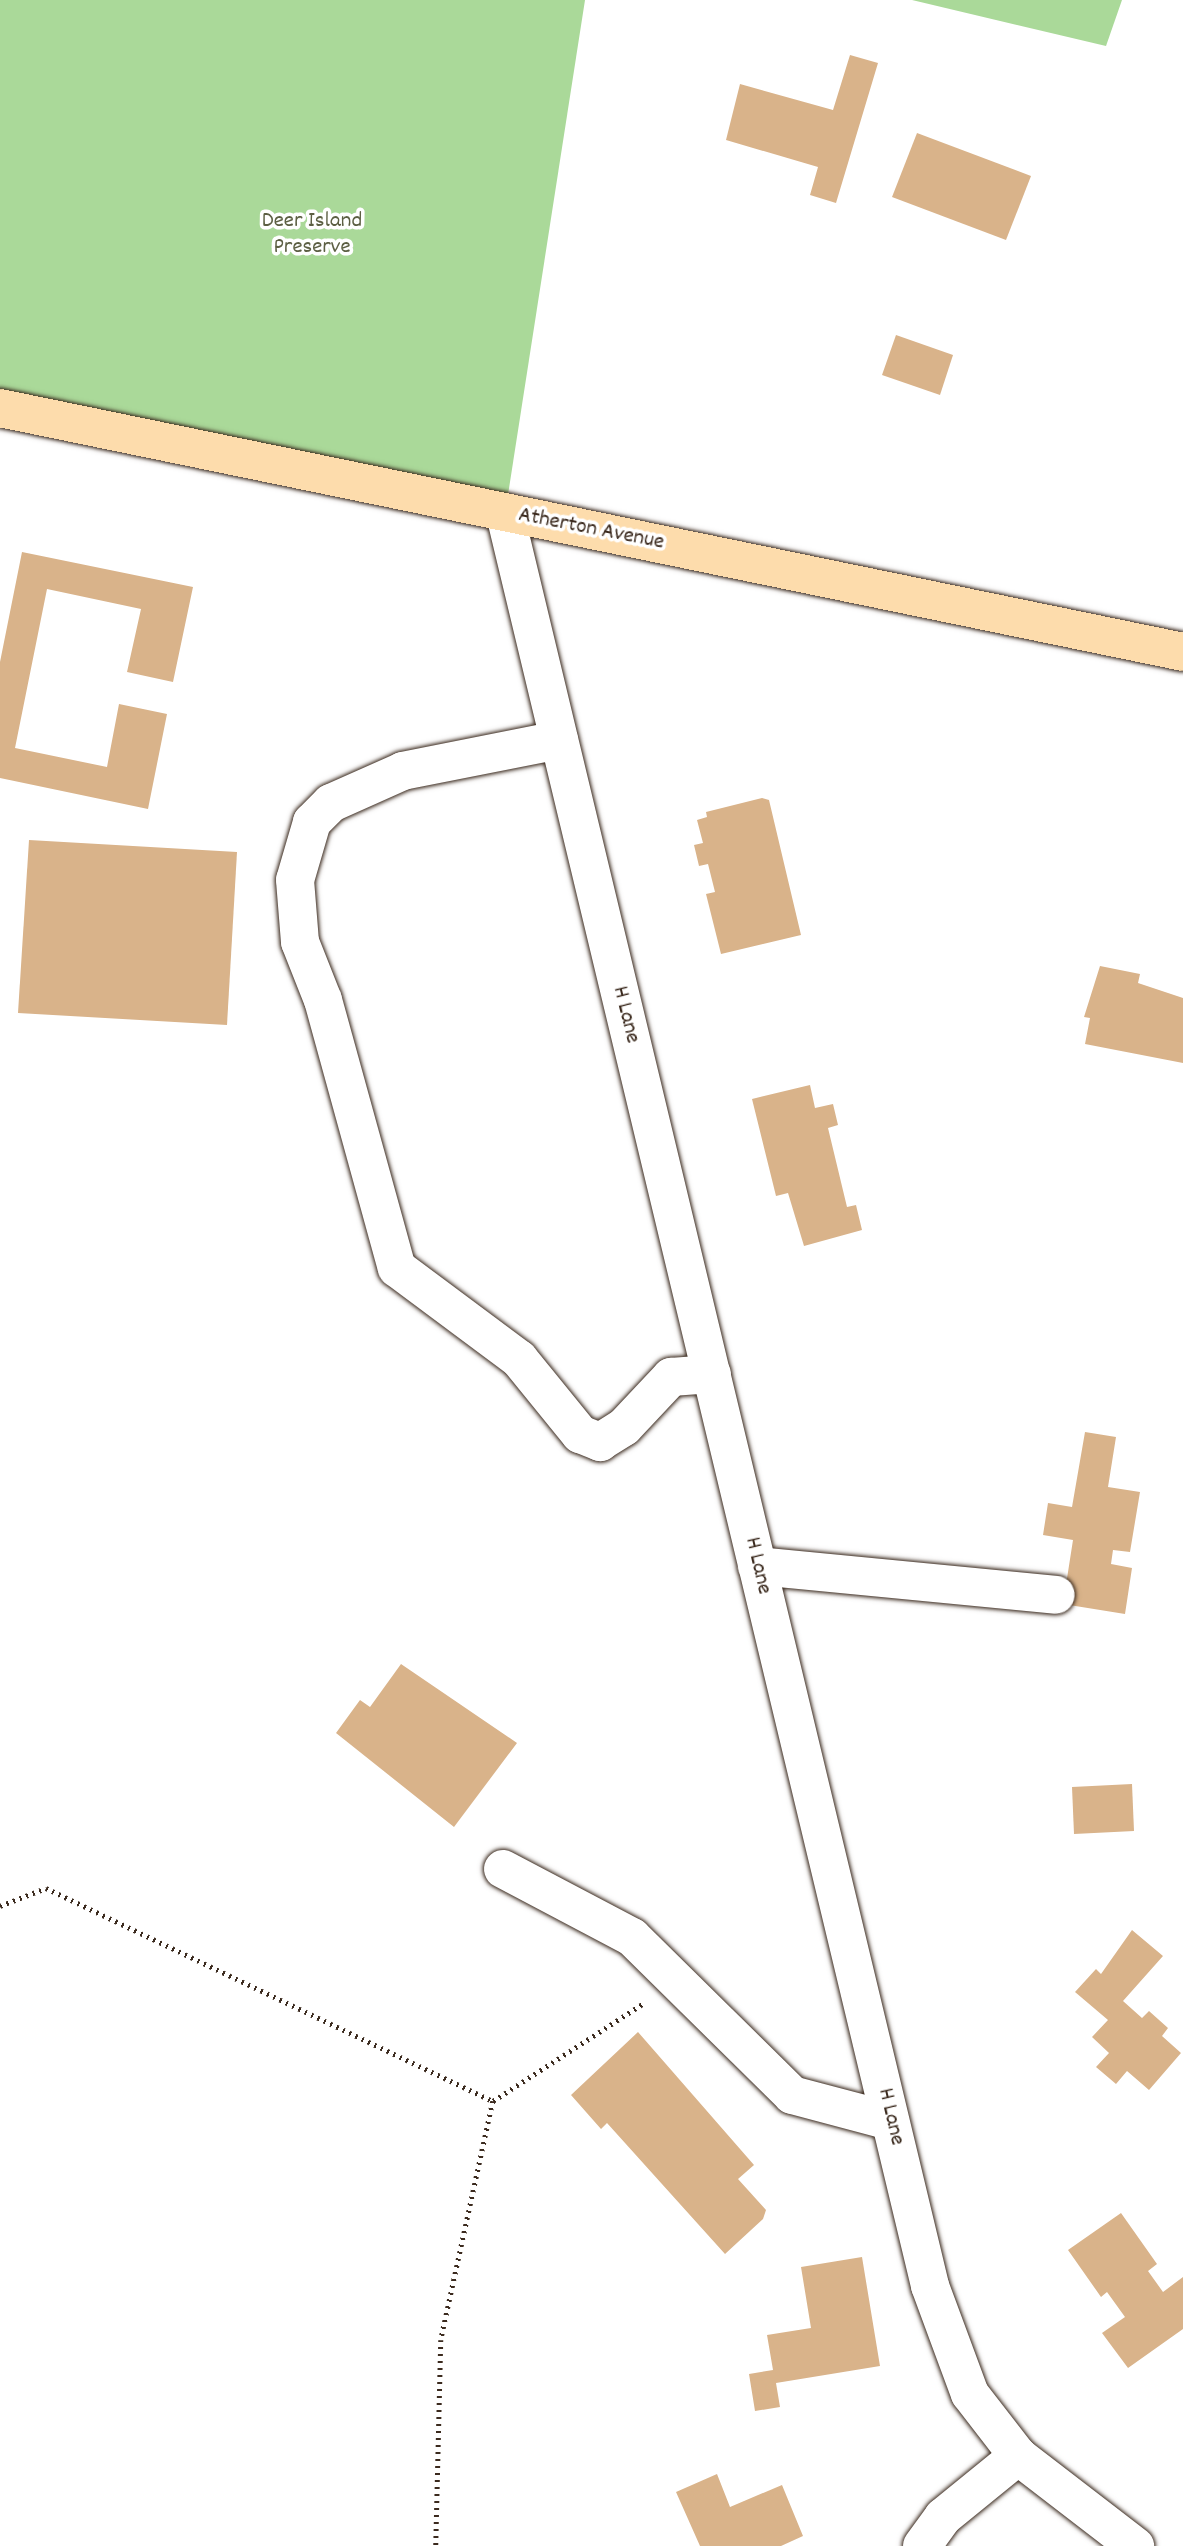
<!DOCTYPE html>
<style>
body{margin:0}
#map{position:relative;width:1183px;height:2546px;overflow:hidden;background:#fff;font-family:Dekko,sans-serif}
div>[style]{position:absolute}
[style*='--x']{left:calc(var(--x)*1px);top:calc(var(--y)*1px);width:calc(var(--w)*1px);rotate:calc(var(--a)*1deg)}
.green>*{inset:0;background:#aad999}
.building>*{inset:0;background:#d9b38a}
.path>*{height:4.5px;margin-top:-2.25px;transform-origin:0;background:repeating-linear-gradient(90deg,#3b2a1e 0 2px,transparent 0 7px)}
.roads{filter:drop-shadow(0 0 2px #3b2a1e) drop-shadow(0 0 2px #3b2a1e)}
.minor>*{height:38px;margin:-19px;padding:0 19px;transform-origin:19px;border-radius:19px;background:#fff}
.major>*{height:38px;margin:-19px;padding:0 19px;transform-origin:19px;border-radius:19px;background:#fddcac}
span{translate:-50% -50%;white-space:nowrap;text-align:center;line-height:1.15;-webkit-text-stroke:7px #fff;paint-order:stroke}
.park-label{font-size:23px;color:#5c5f43}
.street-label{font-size:23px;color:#3b2a1e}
</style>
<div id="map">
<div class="green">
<i style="clip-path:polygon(0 0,585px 0,505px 514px,0 408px)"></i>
<i style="clip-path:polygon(912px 0,1122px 0,1106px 46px)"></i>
</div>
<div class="building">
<i style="clip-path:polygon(850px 55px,878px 63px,836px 203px,810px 195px,818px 167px,726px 140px,740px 84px,833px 110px)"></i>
<i style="clip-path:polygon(917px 133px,1031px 176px,1006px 240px,892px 197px)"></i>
<i style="clip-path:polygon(896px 335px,953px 355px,940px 395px,882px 375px)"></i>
<i style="clip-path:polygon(22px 552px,193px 587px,173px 682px,127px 672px,141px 609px,47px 589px,15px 748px,107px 767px,119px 704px,167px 714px,148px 809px,0 778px,0 662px)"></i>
<i style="clip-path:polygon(762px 798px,769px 800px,801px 935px,721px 954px,706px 894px,715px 892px,708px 864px,699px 866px,694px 845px,703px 843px,697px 820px,707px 817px,706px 812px)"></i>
<i style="clip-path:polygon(29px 840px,237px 852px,227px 1025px,18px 1013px)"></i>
<i style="clip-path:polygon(1100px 966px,1140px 974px,1138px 983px,1183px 998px,1183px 1063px,1085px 1044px,1090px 1018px,1084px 1017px)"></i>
<i style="clip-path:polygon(810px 1085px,815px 1108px,833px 1104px,838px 1125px,828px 1128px,847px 1207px,856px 1205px,862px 1230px,804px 1246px,788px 1193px,776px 1196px,752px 1099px)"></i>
<i style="clip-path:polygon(1085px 1432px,1116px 1437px,1108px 1487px,1140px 1492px,1130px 1552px,1113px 1550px,1111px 1564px,1132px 1568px,1125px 1614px,1063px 1604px,1073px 1540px,1043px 1535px,1048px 1503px,1072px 1507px)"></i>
<i style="clip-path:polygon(401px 1664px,517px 1743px,454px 1827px,336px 1733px,360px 1700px,370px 1707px)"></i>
<i style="clip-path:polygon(1132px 1784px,1134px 1831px,1074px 1834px,1072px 1787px)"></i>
<i style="clip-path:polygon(1132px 1930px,1163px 1956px,1123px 2001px,1142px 2018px,1149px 2011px,1168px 2028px,1162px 2036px,1181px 2053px,1149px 2090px,1127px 2071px,1116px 2084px,1096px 2067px,1109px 2053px,1092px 2037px,1108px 2020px,1075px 1992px,1096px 1969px,1101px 1974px)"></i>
<i style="clip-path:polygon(638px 2032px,754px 2165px,738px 2179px,766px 2210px,763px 2219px,725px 2254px,607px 2123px,601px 2129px,571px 2095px)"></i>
<i style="clip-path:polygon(1121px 2213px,1157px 2264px,1148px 2271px,1163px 2292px,1183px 2277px,1183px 2329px,1128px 2368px,1102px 2333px,1125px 2317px,1107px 2292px,1101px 2297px,1068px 2250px)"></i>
<i style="clip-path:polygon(862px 2257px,880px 2366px,776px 2383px,780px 2407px,755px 2411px,749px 2374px,773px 2370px,767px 2335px,811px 2328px,801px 2267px)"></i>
<i style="clip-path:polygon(717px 2474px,730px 2507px,782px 2485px,803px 2536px,781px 2546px,700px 2546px,676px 2492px)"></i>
</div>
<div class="path">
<i style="--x:0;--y:1906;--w:49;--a:-21.4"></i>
<i style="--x:46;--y:1888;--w:495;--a:25.5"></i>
<i style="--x:493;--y:2101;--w:245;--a:102.3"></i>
<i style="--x:441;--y:2340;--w:206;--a:91.4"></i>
<i style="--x:493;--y:2101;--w:180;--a:-33"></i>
</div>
<div class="roads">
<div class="minor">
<i style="--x:505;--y:514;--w:1822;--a:76.51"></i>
<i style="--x:930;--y:2286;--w:115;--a:69.7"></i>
<i style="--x:970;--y:2394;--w:78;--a:52.3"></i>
<i style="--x:1018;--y:2456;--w:148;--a:37.6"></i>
<i style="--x:559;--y:740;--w:159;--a:168.8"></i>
<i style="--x:403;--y:771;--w:79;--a:156"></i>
<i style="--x:331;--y:803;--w:27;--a:135"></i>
<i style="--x:312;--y:822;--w:60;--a:106.3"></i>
<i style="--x:295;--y:880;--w:62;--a:85.4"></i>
<i style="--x:300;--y:942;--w:62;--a:68.4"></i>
<i style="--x:323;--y:1000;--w:278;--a:74.6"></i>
<i style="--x:397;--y:1268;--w:152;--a:36.7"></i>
<i style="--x:519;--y:1359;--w:97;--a:50.9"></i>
<i style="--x:580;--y:1434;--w:22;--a:22"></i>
<i style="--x:600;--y:1442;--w:28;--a:-32"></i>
<i style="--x:624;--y:1427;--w:69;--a:-46.8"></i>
<i style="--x:671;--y:1377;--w:41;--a:-4.2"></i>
<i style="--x:757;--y:1566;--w:300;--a:5.5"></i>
<i style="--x:503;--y:1869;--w:146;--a:27.8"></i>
<i style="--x:632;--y:1937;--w:225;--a:44.6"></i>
<i style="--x:792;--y:2095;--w:101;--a:14.9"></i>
<i style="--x:922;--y:2546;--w:36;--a:-54"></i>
<i style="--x:943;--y:2517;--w:97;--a:-39.1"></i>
</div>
<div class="major">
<i style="--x:0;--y:408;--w:1208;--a:11.65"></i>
</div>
</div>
<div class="park-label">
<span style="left:312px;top:235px">Deer Island<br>Preserve</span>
</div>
<div class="street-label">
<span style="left:591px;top:530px;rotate:11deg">Atherton Avenue</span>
<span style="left:625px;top:1015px;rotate:76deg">H Lane</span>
<span style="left:757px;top:1566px;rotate:77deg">H Lane</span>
<span style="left:890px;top:2117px;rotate:77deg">H Lane</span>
</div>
</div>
